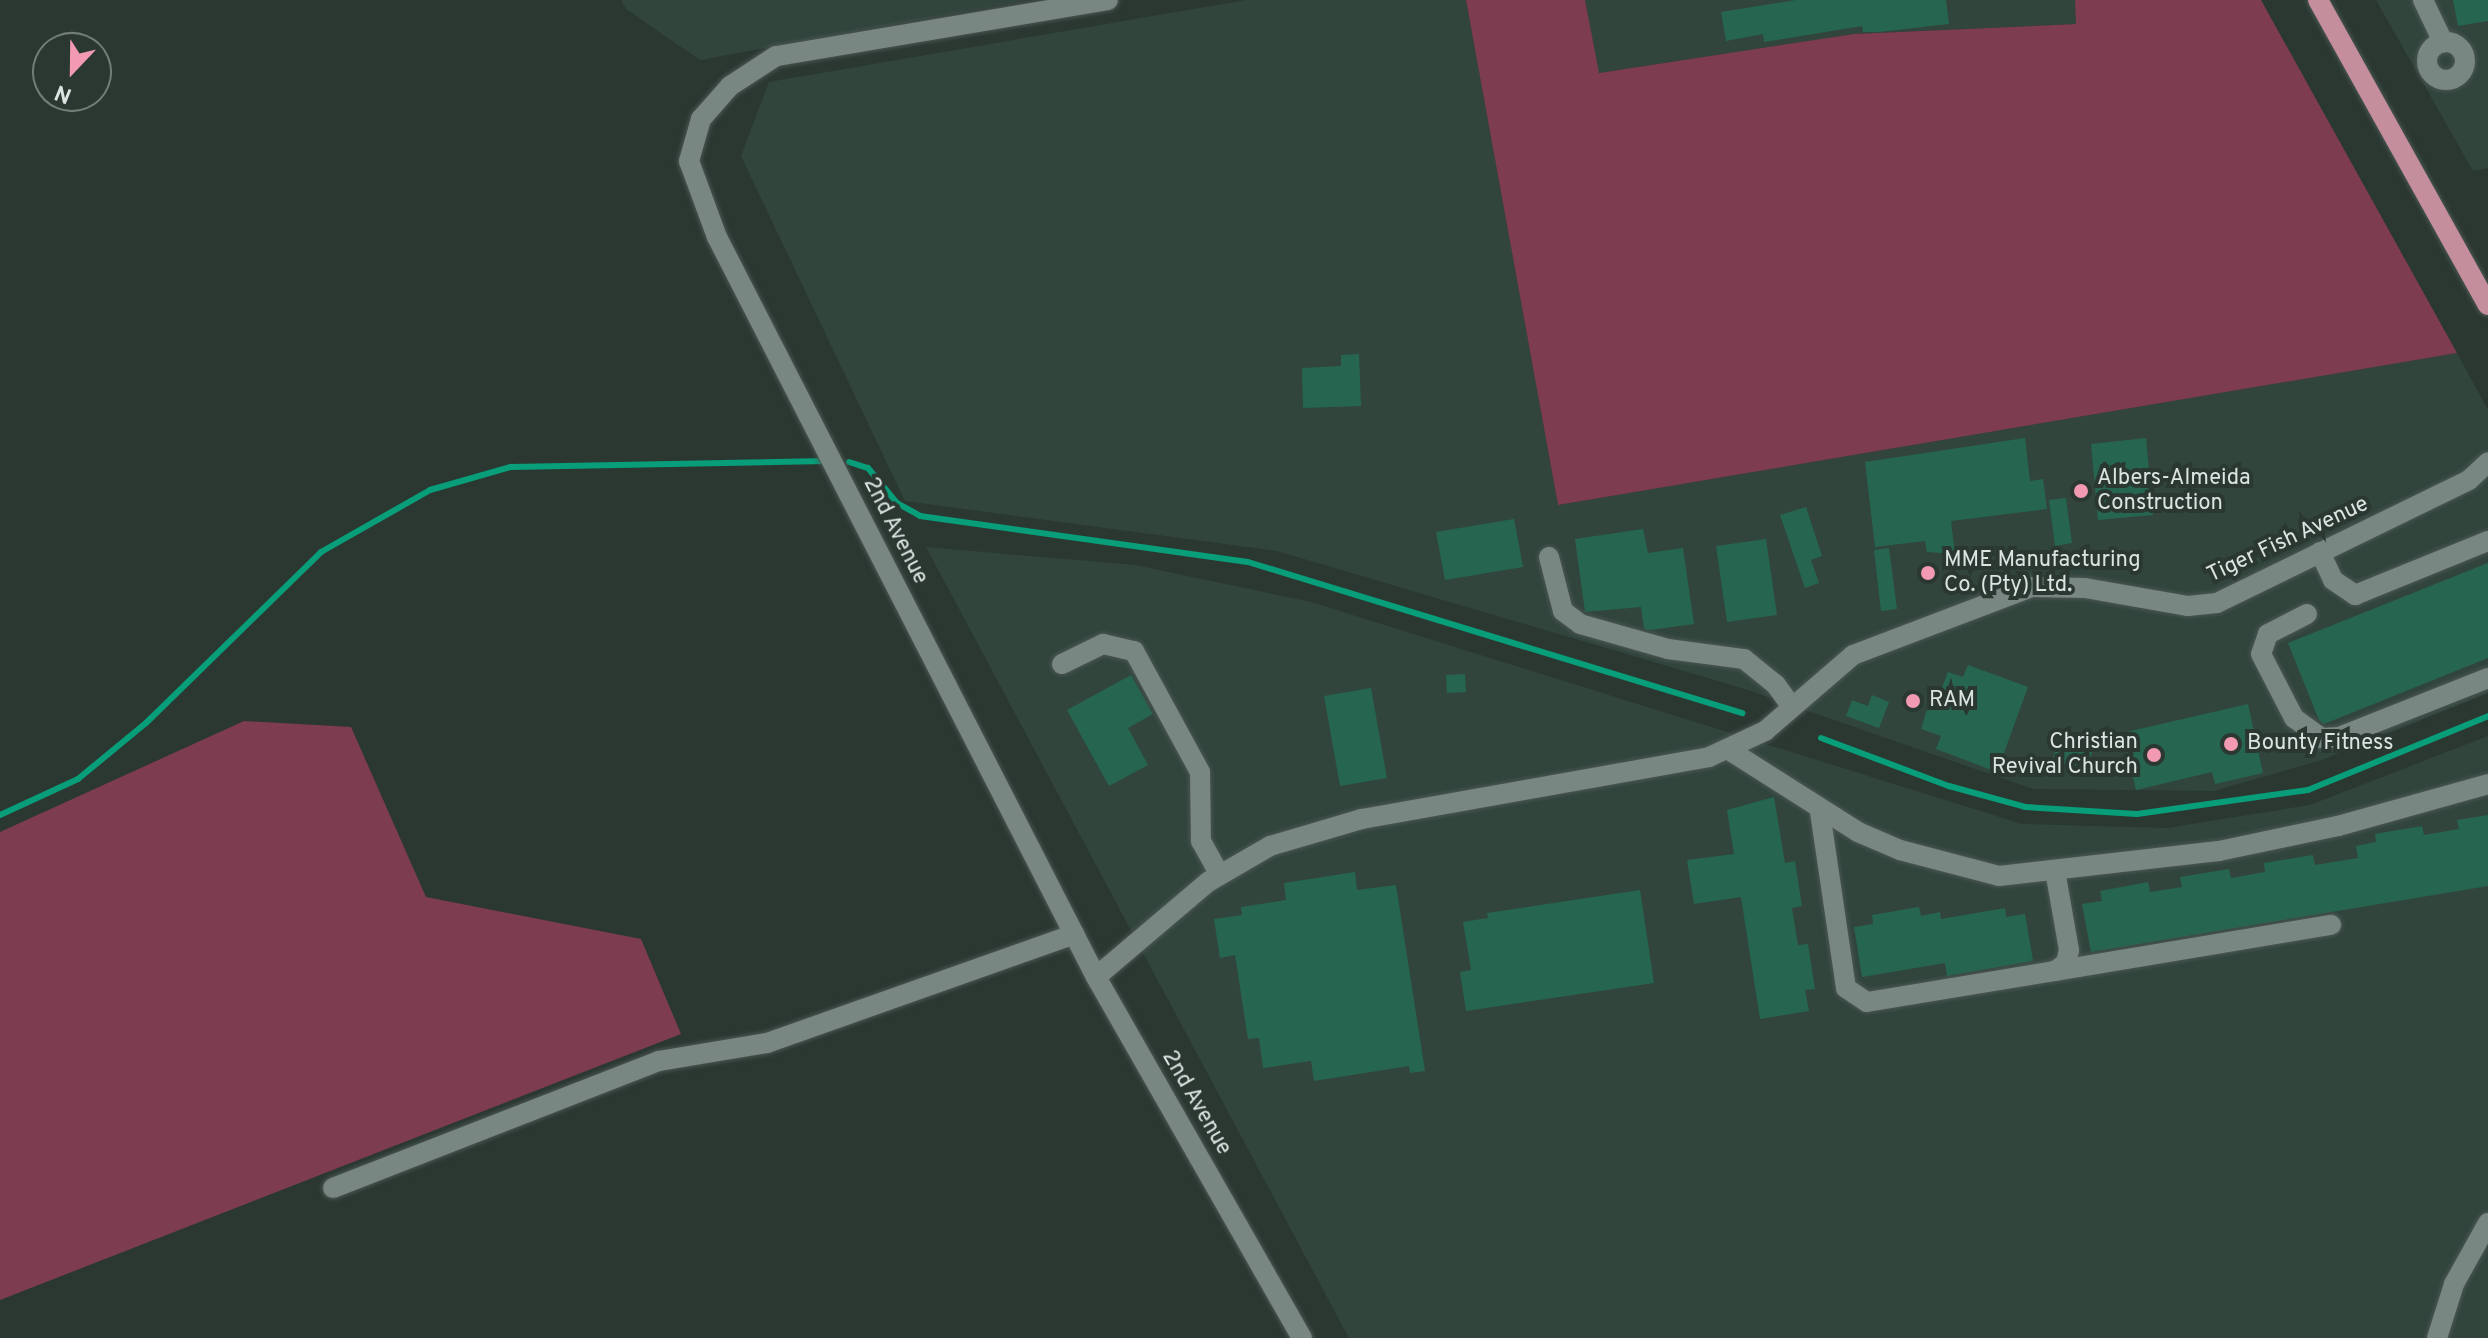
<!DOCTYPE html>
<style>
body{margin:0}
#map{position:relative;width:2488px;height:1338px;overflow:hidden;background:#2b3832;font-family:Overpass,sans-serif}
div>[style]{position:absolute}
[style*='--x']{left:calc(var(--x)*1px);top:calc(var(--y)*1px);width:calc(var(--w)*1px);rotate:calc(var(--a)*1deg)}
.built>*{inset:0;background:#31453d}
.green>*{inset:0;background:#7d3c50}
.stream>*{height:6px;margin:-3px;padding:0 3px;transform-origin:3px;border-radius:3px;background:#089e79}
.building>*{inset:0;background:#266651}
.roads{filter:drop-shadow(0 0 2px #4b5652) drop-shadow(0 0 2px #4b5652)}
.minor>*{height:20px;margin:-10px;padding:0 10px;transform-origin:10px;border-radius:10px;background:#788781}
.minor>.ring{margin:-10px;padding:0;box-sizing:content-box;background:none;border:20px solid #788781;border-radius:50%}
.major>*{height:20px;margin:-10px;padding:0 10px;transform-origin:10px;border-radius:10px;background:#c58e9c}
.dots>*{width:22px;height:22px;translate:-50% -50%;box-sizing:border-box;border:4px solid #2b3832;border-radius:50%}
span{translate:-50% -50%;white-space:nowrap;text-align:center;line-height:1.15;-webkit-text-stroke:8px #2b3832;paint-order:stroke}
.poi-label{font-size:22px;color:#dce4e1}
.left{translate:0 -50%;text-align:left}
.right{translate:-100% -50%;text-align:right}
.street-label{font-size:22px;color:#dce4e1}
.north{position:absolute;left:32px;top:32px;width:80px;height:80px;box-sizing:border-box;background:#2b3832;border:2px solid #727d78;border-radius:50%;rotate:202deg;font-size:22px;font-weight:700;line-height:32px;text-align:center;color:#dce4e1}
.north::after{content:'';display:block;margin:auto;width:28px;height:36px;background:#f19ab1;clip-path:polygon(50% 0,100% 100%,50% 72%,0 100%)}
</style>
<div id="map">
<div class="built">
<i style="clip-path:polygon(621px 0,1027px 0,700px 60px,626px 9px)"></i>
<i style="clip-path:polygon(1246px 0,1466px 0,1558px 505px,2457px 353px,2488px 410px,2488px 693px,2322px 760px,2214px 791px,2033px 789px,1745px 689px,1277px 551px,905px 501px,741px 156px,769px 82px)"></i>
<i style="clip-path:polygon(1585px 0,2075px 0,2077px 24px,1854px 34px,1598px 73px)"></i>
<i style="clip-path:polygon(2376px 0,2488px 0,2488px 168px,2473px 171px)"></i>
<i style="clip-path:polygon(926px 547px,1135px 565px,1311px 602px,2022px 824px,2167px 828px,2310px 805px,2488px 736px,2488px 1338px,1349px 1338px)"></i>
</div>
<div class="green">
<i style="clip-path:polygon(1466px 0,1585px 0,1599px 73px,1854px 34px,2076px 24px,2075px 0,2261px 0,2457px 353px,1558px 505px)"></i>
<i style="clip-path:polygon(244px 721px,351px 727px,426px 897px,641px 939px,681px 1034px,0 1300px,0 832px)"></i>
</div>
<div class="stream">
<i style="--x:849;--y:462;--w:20;--a:18"></i>
<i style="--x:868;--y:468;--w:45;--a:50.4"></i>
<i style="--x:897;--y:503;--w:26;--a:29"></i>
<i style="--x:920;--y:516;--w:331;--a:8"></i>
<i style="--x:1248;--y:562;--w:517;--a:17"></i>
<i style="--x:1821;--y:738;--w:137;--a:20.6"></i>
<i style="--x:1949;--y:786;--w:79;--a:15.4"></i>
<i style="--x:2025;--y:807;--w:112;--a:3.6"></i>
<i style="--x:2137;--y:814;--w:173;--a:-8"></i>
<i style="--x:2308;--y:790;--w:195;--a:-22.3"></i>
<i style="--x:0;--y:815;--w:86;--a:-24.8"></i>
<i style="--x:78;--y:779;--w:88;--a:-39.5"></i>
<i style="--x:146;--y:723;--w:245;--a:-44.3"></i>
<i style="--x:321;--y:552;--w:125;--a:-29.6"></i>
<i style="--x:430;--y:490;--w:84;--a:-15.9"></i>
<i style="--x:511;--y:467;--w:315;--a:-1.1"></i>
</div>
<div class="building">
<i style="clip-path:polygon(1796px 0,1946px 0,1949px 24px,1879px 32px,1863px 32px,1862px 26px,1764px 42px,1763px 34px,1726px 41px,1721px 12px)"></i>
<i style="clip-path:polygon(2453px 0,2488px 0,2488px 21px,2458px 26px)"></i>
<i style="clip-path:polygon(1359px 354px,1361px 406px,1303px 408px,1302px 368px,1341px 366px,1341px 355px)"></i>
<i style="clip-path:polygon(2025px 438px,2030px 481px,2043px 479px,2047px 509px,1951px 521px,1955px 554px,1927px 552px,1925px 541px,1875px 547px,1865px 462px)"></i>
<i style="clip-path:polygon(2146px 438px,2153px 515px,2098px 520px,2091px 444px)"></i>
<i style="clip-path:polygon(2066px 498px,2072px 543px,2055px 546px,2049px 500px)"></i>
<i style="clip-path:polygon(1806px 507px,1822px 556px,1811px 560px,1819px 583px,1805px 588px,1780px 515px)"></i>
<i style="clip-path:polygon(1514px 519px,1523px 567px,1445px 580px,1436px 532px)"></i>
<i style="clip-path:polygon(1643px 529px,1648px 553px,1683px 548px,1694px 624px,1650px 630px,1644px 629px,1641px 607px,1585px 612px,1575px 539px)"></i>
<i style="clip-path:polygon(1766px 539px,1777px 615px,1727px 622px,1716px 546px)"></i>
<i style="clip-path:polygon(1889px 548px,1897px 609px,1881px 611px,1874px 550px)"></i>
<i style="clip-path:polygon(2488px 563px,2488px 658px,2324px 724px,2319px 720px,2288px 643px)"></i>
<i style="clip-path:polygon(1968px 665px,2028px 687px,1997px 772px,1936px 749px,1941px 736px,1921px 729px,1933px 690px,1940px 693px,1948px 672px,1963px 677px)"></i>
<i style="clip-path:polygon(1465px 674px,1466px 692px,1447px 693px,1446px 675px)"></i>
<i style="clip-path:polygon(1131px 675px,1153px 714px,1128px 728px,1148px 765px,1109px 786px,1067px 710px)"></i>
<i style="clip-path:polygon(1371px 688px,1387px 778px,1340px 786px,1324px 696px)"></i>
<i style="clip-path:polygon(1872px 695px,1889px 702px,1879px 728px,1846px 716px,1852px 700px,1868px 706px)"></i>
<i style="clip-path:polygon(2248px 704px,2263px 773px,2215px 784px,2212px 772px,2136px 790px,2122px 733px)"></i>
<i style="clip-path:polygon(2062px 732px,2095px 744px,2085px 772px,2052px 760px)"></i>
<i style="clip-path:polygon(1774px 797px,1785px 863px,1795px 861px,1802px 906px,1792px 908px,1798px 945px,1808px 944px,1815px 989px,1805px 990px,1809px 1011px,1760px 1019px,1741px 897px,1694px 904px,1687px 860px,1734px 854px,1727px 810px)"></i>
<i style="clip-path:polygon(2488px 815px,2488px 886px,2091px 952px,2082px 904px,2102px 901px,2100px 891px,2148px 882px,2150px 892px,2182px 887px,2180px 877px,2229px 869px,2231px 878px,2265px 872px,2264px 863px,2313px 855px,2315px 865px,2358px 858px,2356px 846px,2376px 842px,2375px 834px,2422px 826px,2424px 835px,2459px 829px,2457px 820px)"></i>
<i style="clip-path:polygon(1355px 872px,1357px 890px,1396px 885px,1425px 1071px,1410px 1073px,1409px 1066px,1314px 1081px,1311px 1061px,1263px 1068px,1259px 1038px,1248px 1039px,1235px 955px,1220px 958px,1214px 919px,1242px 915px,1241px 907px,1286px 900px,1284px 883px)"></i>
<i style="clip-path:polygon(1640px 890px,1654px 983px,1466px 1011px,1460px 972px,1471px 970px,1463px 922px,1488px 918px,1487px 913px)"></i>
<i style="clip-path:polygon(1919px 907px,1921px 916px,1940px 912px,1941px 919px,2005px 908px,2006px 917px,2025px 914px,2033px 961px,1947px 976px,1945px 963px,1862px 977px,1854px 927px,1873px 924px,1872px 915px)"></i>
</div>
<div class="roads">
<div class="minor">
<i style="--x:1108;--y:0;--w:337;--a:170.4"></i>
<i style="--x:776;--y:56;--w:55;--a:146.9"></i>
<i style="--x:730;--y:86;--w:44;--a:131.3"></i>
<i style="--x:701;--y:119;--w:44;--a:105.9"></i>
<i style="--x:689;--y:161;--w:81;--a:69.8"></i>
<i style="--x:717;--y:237;--w:831;--a:62.88"></i>
<i style="--x:1096;--y:977;--w:416;--a:60.3"></i>
<i style="--x:2423;--y:0;--w:47;--a:64.5"></i>
<i class="ring" style="left:2427px;top:42px;width:18px;height:18px"></i>
<i style="--x:2320;--y:552;--w:31;--a:65"></i>
<i style="--x:2333;--y:580;--w:27;--a:34"></i>
<i style="--x:2355;--y:595;--w:144;--a:-22.1"></i>
<i style="--x:1549;--y:557;--w:56;--a:75.5"></i>
<i style="--x:1563;--y:611;--w:21;--a:37"></i>
<i style="--x:1580;--y:624;--w:91;--a:15.9"></i>
<i style="--x:1668;--y:649;--w:77;--a:7.5"></i>
<i style="--x:1744;--y:659;--w:41;--a:39.1"></i>
<i style="--x:1776;--y:685;--w:27;--a:54"></i>
<i style="--x:2307;--y:614;--w:44;--a:152.9"></i>
<i style="--x:2268;--y:634;--w:21;--a:109"></i>
<i style="--x:2261;--y:654;--w:72;--a:62.7"></i>
<i style="--x:2294;--y:718;--w:34;--a:36"></i>
<i style="--x:2322;--y:738;--w:17;--a:-3"></i>
<i style="--x:2339;--y:737;--w:160;--a:-21.6"></i>
<i style="--x:1062;--y:664;--w:46;--a:-26"></i>
<i style="--x:1103;--y:644;--w:32;--a:13"></i>
<i style="--x:1134;--y:651;--w:138;--a:61.4"></i>
<i style="--x:1200;--y:772;--w:69;--a:89.2"></i>
<i style="--x:1201;--y:841;--w:38;--a:61"></i>
<i style="--x:1729;--y:750;--w:153;--a:32.4"></i>
<i style="--x:1858;--y:832;--w:46;--a:23.2"></i>
<i style="--x:1900;--y:850;--w:102;--a:14.7"></i>
<i style="--x:1999;--y:876;--w:221;--a:-6.5"></i>
<i style="--x:2219;--y:851;--w:122;--a:-11.9"></i>
<i style="--x:2338;--y:826;--w:156;--a:-15.6"></i>
<i style="--x:1820;--y:812;--w:178;--a:81.6"></i>
<i style="--x:1846;--y:988;--w:25;--a:34"></i>
<i style="--x:1867;--y:1002;--w:191;--a:-9.4"></i>
<i style="--x:2055;--y:971;--w:14;--a:-36"></i>
<i style="--x:2066;--y:963;--w:13;--a:-77"></i>
<i style="--x:2069;--y:950;--w:80;--a:-100"></i>
<i style="--x:2055;--y:971;--w:280;--a:-9.5"></i>
<i style="--x:1096;--y:977;--w:147;--a:-40.3"></i>
<i style="--x:1208;--y:882;--w:72;--a:-30.1"></i>
<i style="--x:1270;--y:846;--w:96;--a:-16.4"></i>
<i style="--x:1362;--y:819;--w:352;--a:-10.1"></i>
<i style="--x:1709;--y:757;--w:62;--a:-24.9"></i>
<i style="--x:1765;--y:731;--w:116;--a:-40.8"></i>
<i style="--x:1853;--y:655;--w:191;--a:-20.8"></i>
<i style="--x:2032;--y:587;--w:53;--a:1.1"></i>
<i style="--x:2085;--y:588;--w:105;--a:9.9"></i>
<i style="--x:2188;--y:606;--w:29;--a:-6"></i>
<i style="--x:2217;--y:603;--w:280;--a:-26"></i>
<i style="--x:2469;--y:480;--w:26;--a:-43"></i>
<i style="--x:333;--y:1188;--w:350;--a:-21.3"></i>
<i style="--x:659;--y:1061;--w:109;--a:-9.5"></i>
<i style="--x:767;--y:1043;--w:326;--a:-19.5"></i>
<i style="--x:2437;--y:1338;--w:57;--a:-72.5"></i>
<i style="--x:2454;--y:1284;--w:70;--a:-60.9"></i>
</div>
<div class="major">
<i style="--x:2318;--y:0;--w:349;--a:60.9"></i>
</div>
</div>
<div class="dots">
<i style="left:2081px;top:491px;background:#f19ab1"></i>
<i style="left:1928px;top:573px;background:#f19ab1"></i>
<i style="left:1913px;top:701px;background:#f19ab1"></i>
<i style="left:2231px;top:744px;background:#f19ab1"></i>
<i style="left:2154px;top:755px;background:#f19ab1"></i>
</div>
<div class="poi-label">
<span class="left" style="left:2097px;top:491px">Albers-Almeida<br>Construction</span>
<span class="left" style="left:1944px;top:573px">MME Manufacturing<br>Co. (Pty) Ltd.</span>
<span class="left" style="left:1929px;top:701px">RAM</span>
<span class="right" style="left:2138px;top:755px">Christian<br>Revival Church</span>
<span class="left" style="left:2247px;top:744px">Bounty Fitness</span>
</div>
<div class="street-label">
<span style="left:895px;top:531px;rotate:63deg">2nd Avenue</span>
<span style="left:2288px;top:540px;rotate:-25deg">Tiger Fish Avenue</span>
<span style="left:1196px;top:1103px;rotate:60deg">2nd Avenue</span>
</div>
<div class="north">N</div>
</div>
